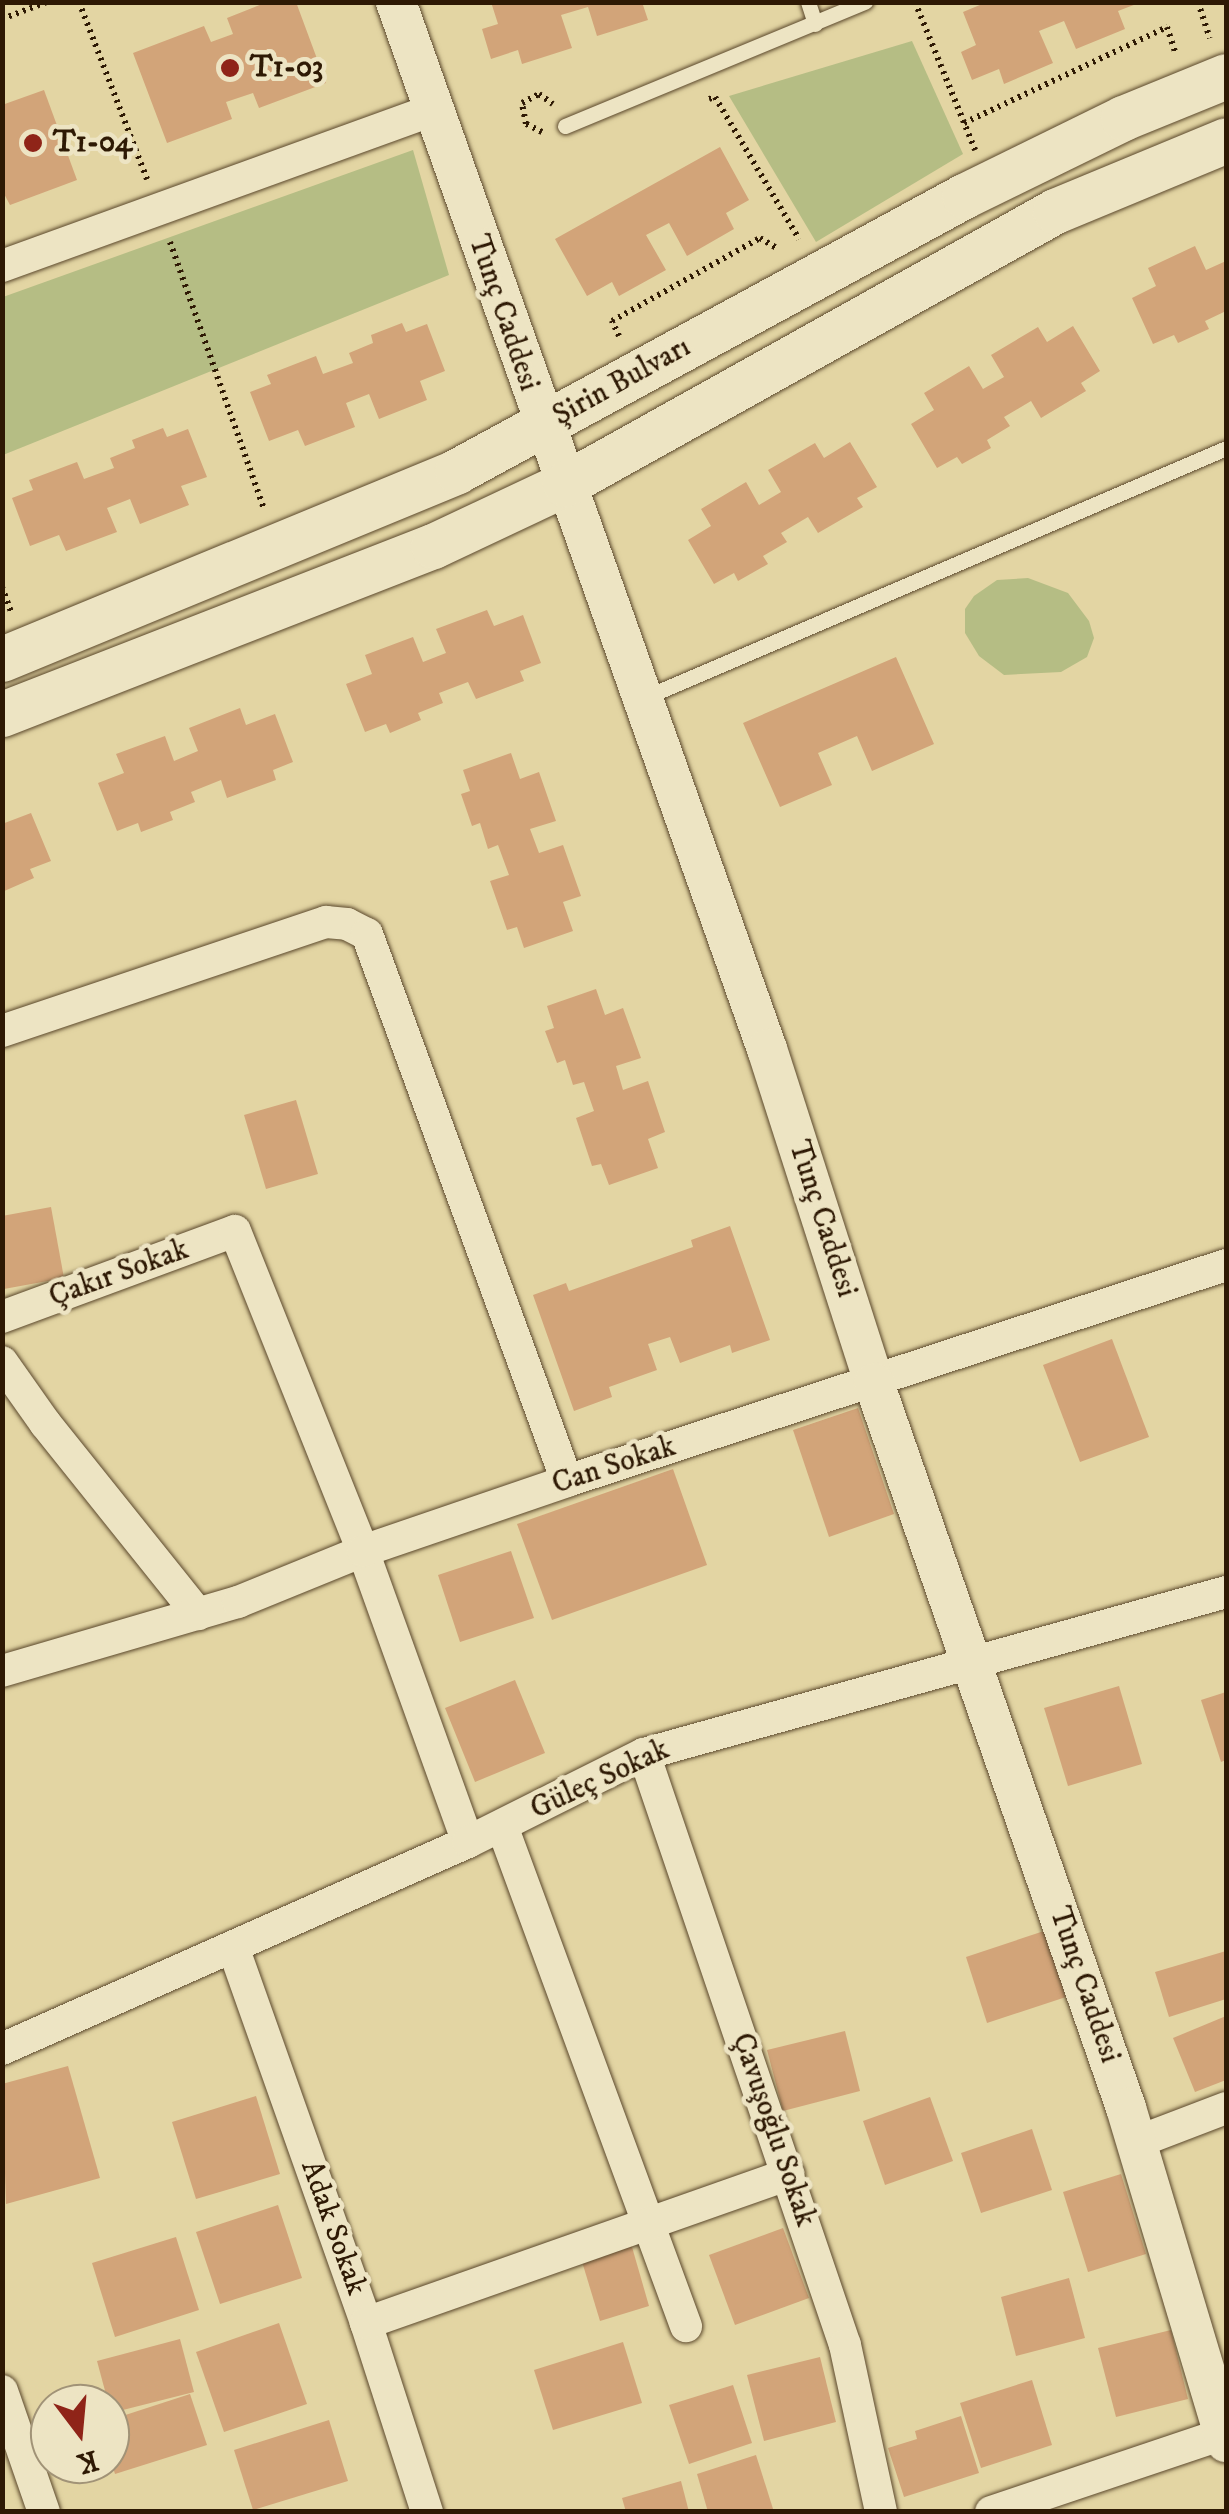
<!DOCTYPE html>
<meta charset="utf-8">
<style>
body{margin:0}
#map{position:relative;width:1229px;height:2514px;overflow:hidden;background:#e3d5a3;font-family:"IM FELL DW Pica",serif}
div>[style]{position:absolute}
[style*='--x']{left:calc(var(--x)*1px);top:calc(var(--y)*1px);width:calc(var(--w)*1px);rotate:calc(var(--a)*1deg)}
.green>*{inset:0;background:#b5bd84}
.building>*{inset:0;background:#d2a479}
.path>*{height:6px;margin-top:-3px;transform-origin:0;background:repeating-linear-gradient(90deg,#2e1904 0 2.5px,transparent 0 7.5px)}
.roads{filter:drop-shadow(0 0 2px #5b482c) drop-shadow(0 0 2px #5b482c)}
.service>*{height:15px;margin:-7.5px;padding:0 7.5px;transform-origin:7.5px;border-radius:7.5px;background:#ede4c3}
.minor>*{height:32px;margin:-16px;padding:0 16px;transform-origin:16px;border-radius:16px;background:#ede4c3}
.tertiary>*{height:40px;margin:-20px;padding:0 20px;transform-origin:20px;border-radius:20px;background:#ede4c3}
.secondary>*{height:45px;margin:-22.5px;padding:0 22.5px;transform-origin:22.5px;border-radius:22.5px;background:#ede4c3}
.dots>*{width:28px;height:28px;translate:-50% -50%;box-sizing:border-box;border:5px solid #ede4c3;border-radius:50%}
span{translate:-50% -50%;white-space:nowrap;text-align:center;line-height:1.15;-webkit-text-stroke:9px #ede4c3;paint-order:stroke}
.poi-label{font-size:30px;color:#2e1904;font-weight:700}
.left{translate:0 -50%;text-align:left}
.street-label{font-size:30px;color:#2e1904}
.frame{position:absolute;inset:0;border:5px solid #2e1904;pointer-events:none}
.north{position:absolute;left:30px;top:2384px;width:100px;height:100px;box-sizing:border-box;background:#ede4c3;border:2px solid #a19377;border-radius:50%;rotate:164deg;font-size:28px;font-weight:700;line-height:40px;text-align:center;color:#2e1904}
.north::after{content:'';display:block;margin:auto;width:35px;height:45px;background:#8f2418;clip-path:polygon(50% 0,100% 100%,50% 72%,0 100%)}
</style>
<div id="map">
<div class="green">
<i style="clip-path:polygon(912px 41px,963px 154px,816px 242px,729px 96px)"></i>
<i style="clip-path:polygon(413px 150px,449px 275px,3px 455px,3px 297px)"></i>
<i style="clip-path:polygon(1028px 578px,1068px 593px,1089px 621px,1094px 638px,1087px 657px,1061px 672px,1004px 675px,979px 656px,965px 633px,965px 609px,974px 596px,997px 580px)"></i>
</div>
<div class="building">
<i style="clip-path:polygon(267px 2px,296px 2px,326px 83px,259px 108px,253px 93px,226px 102px,232px 119px,167px 143px,133px 53px,204px 26px,211px 42px,233px 34px,227px 18px)"></i>
<i style="clip-path:polygon(491px 2px,642px 2px,648px 20px,597px 36px,588px 7px,561px 15px,572px 48px,522px 64px,518px 50px,491px 59px,482px 29px,498px 24px)"></i>
<i style="clip-path:polygon(987px 2px,1138px 2px,1139px 3px,1118px 11px,1125px 29px,1076px 49px,1064px 21px,1039px 31px,1053px 63px,1004px 84px,999px 69px,972px 80px,961px 52px,976px 45px,963px 12px)"></i>
<i style="clip-path:polygon(44px 90px,77px 180px,10px 205px,2px 190px,2px 105px)"></i>
<i style="clip-path:polygon(720px 147px,749px 200px,726px 213px,734px 229px,687px 256px,669px 223px,646px 235px,666px 270px,619px 296px,612px 282px,587px 296px,555px 239px)"></i>
<i style="clip-path:polygon(1195px 246px,1206px 270px,1226px 261px,1226px 311px,1205px 321px,1209px 329px,1178px 343px,1174px 335px,1153px 344px,1132px 298px,1156px 286px,1148px 268px)"></i>
<i style="clip-path:polygon(402px 323px,406px 332px,427px 324px,445px 371px,420px 381px,427px 400px,379px 419px,369px 394px,346px 403px,355px 427px,305px 446px,298px 430px,269px 441px,250px 392px,271px 384px,267px 375px,316px 356px,323px 374px,353px 363px,349px 353px,373px 343px,371px 335px)"></i>
<i style="clip-path:polygon(1073px 326px,1100px 371px,1081px 383px,1086px 391px,1041px 418px,1031px 401px,1004px 417px,1010px 426px,987px 440px,991px 448px,962px 464px,957px 457px,937px 468px,911px 424px,934px 410px,924px 393px,969px 366px,983px 389px,1004px 377px,991px 355px,1038px 327px,1047px 342px)"></i>
<i style="clip-path:polygon(163px 428px,167px 437px,188px 429px,207px 477px,181px 486px,189px 505px,140px 524px,130px 499px,107px 508px,117px 532px,66px 551px,59px 535px,30px 546px,12px 498px,33px 490px,29px 480px,77px 462px,84px 479px,114px 468px,110px 458px,135px 448px,132px 440px)"></i>
<i style="clip-path:polygon(850px 442px,877px 487px,857px 498px,863px 507px,818px 533px,808px 517px,781px 533px,787px 542px,763px 556px,768px 564px,738px 581px,734px 573px,714px 584px,688px 540px,711px 526px,701px 509px,746px 482px,759px 505px,781px 492px,768px 470px,815px 443px,824px 458px)"></i>
<i style="clip-path:polygon(487px 610px,494px 626px,523px 615px,541px 663px,520px 671px,524px 681px,476px 699px,468px 682px,439px 693px,443px 703px,418px 713px,421px 720px,390px 733px,386px 724px,365px 732px,346px 684px,372px 674px,365px 655px,413px 637px,423px 662px,446px 653px,436px 629px)"></i>
<i style="clip-path:polygon(896px 657px,934px 744px,872px 771px,857px 736px,818px 753px,832px 785px,780px 807px,743px 723px)"></i>
<i style="clip-path:polygon(240px 708px,246px 725px,275px 714px,293px 762px,273px 770px,276px 780px,227px 798px,221px 780px,191px 792px,195px 802px,170px 812px,173px 820px,141px 832px,138px 823px,117px 831px,98px 783px,124px 773px,116px 754px,165px 736px,174px 761px,198px 751px,189px 728px)"></i>
<i style="clip-path:polygon(511px 753px,520px 779px,539px 772px,556px 821px,530px 829px,539px 853px,563px 845px,581px 896px,563px 902px,573px 931px,524px 948px,517px 927px,507px 930px,490px 881px,509px 875px,498px 845px,488px 849px,480px 823px,472px 826px,461px 794px,470px 791px,463px 770px)"></i>
<i style="clip-path:polygon(31px 813px,51px 861px,30px 869px,34px 878px,2px 892px,2px 824px)"></i>
<i style="clip-path:polygon(596px 989px,605px 1015px,623px 1008px,641px 1058px,616px 1066px,623px 1090px,648px 1081px,665px 1132px,648px 1139px,658px 1168px,609px 1185px,601px 1164px,592px 1166px,576px 1118px,594px 1111px,584px 1082px,573px 1085px,565px 1060px,557px 1063px,545px 1031px,554px 1028px,547px 1006px)"></i>
<i style="clip-path:polygon(296px 1100px,318px 1174px,266px 1189px,244px 1115px)"></i>
<i style="clip-path:polygon(51px 1207px,64px 1278px,4px 1289px,2px 1216px)"></i>
<i style="clip-path:polygon(730px 1226px,770px 1340px,732px 1353px,730px 1345px,680px 1363px,670px 1337px,648px 1344px,657px 1370px,609px 1387px,612px 1397px,574px 1411px,533px 1295px,566px 1283px,569px 1291px,693px 1247px,691px 1240px)"></i>
<i style="clip-path:polygon(1112px 1339px,1149px 1437px,1080px 1462px,1043px 1365px)"></i>
<i style="clip-path:polygon(858px 1408px,894px 1514px,829px 1537px,793px 1430px)"></i>
<i style="clip-path:polygon(673px 1469px,707px 1565px,552px 1620px,517px 1524px)"></i>
<i style="clip-path:polygon(511px 1551px,534px 1618px,460px 1642px,438px 1575px)"></i>
<i style="clip-path:polygon(515px 1680px,545px 1753px,475px 1782px,445px 1708px)"></i>
<i style="clip-path:polygon(1119px 1686px,1142px 1764px,1068px 1786px,1044px 1708px)"></i>
<i style="clip-path:polygon(1226px 1692px,1226px 1760px,1221px 1762px,1201px 1700px)"></i>
<i style="clip-path:polygon(1044px 1931px,1066px 1997px,987px 2023px,966px 1957px)"></i>
<i style="clip-path:polygon(1226px 1951px,1226px 1999px,1169px 2017px,1155px 1972px)"></i>
<i style="clip-path:polygon(1226px 2016px,1226px 2080px,1195px 2092px,1173px 2038px)"></i>
<i style="clip-path:polygon(845px 2031px,860px 2091px,783px 2111px,767px 2050px)"></i>
<i style="clip-path:polygon(68px 2066px,100px 2178px,6px 2204px,2px 2084px)"></i>
<i style="clip-path:polygon(256px 2096px,280px 2174px,196px 2199px,172px 2122px)"></i>
<i style="clip-path:polygon(930px 2097px,953px 2161px,885px 2185px,863px 2121px)"></i>
<i style="clip-path:polygon(1032px 2129px,1052px 2190px,981px 2213px,961px 2153px)"></i>
<i style="clip-path:polygon(1121px 2174px,1146px 2254px,1088px 2272px,1063px 2192px)"></i>
<i style="clip-path:polygon(278px 2205px,302px 2278px,220px 2304px,196px 2232px)"></i>
<i style="clip-path:polygon(783px 2228px,809px 2298px,735px 2325px,709px 2255px)"></i>
<i style="clip-path:polygon(176px 2237px,199px 2310px,115px 2337px,92px 2263px)"></i>
<i style="clip-path:polygon(630px 2240px,649px 2306px,600px 2321px,580px 2255px)"></i>
<i style="clip-path:polygon(1069px 2278px,1085px 2338px,1016px 2356px,1001px 2297px)"></i>
<i style="clip-path:polygon(279px 2323px,307px 2404px,224px 2432px,196px 2352px)"></i>
<i style="clip-path:polygon(1171px 2330px,1188px 2399px,1116px 2417px,1098px 2348px)"></i>
<i style="clip-path:polygon(180px 2339px,194px 2392px,111px 2413px,97px 2361px)"></i>
<i style="clip-path:polygon(623px 2342px,642px 2403px,553px 2430px,534px 2370px)"></i>
<i style="clip-path:polygon(820px 2357px,836px 2422px,764px 2441px,747px 2375px)"></i>
<i style="clip-path:polygon(1032px 2380px,1052px 2445px,981px 2468px,960px 2403px)"></i>
<i style="clip-path:polygon(733px 2385px,752px 2443px,689px 2464px,669px 2405px)"></i>
<i style="clip-path:polygon(190px 2394px,207px 2445px,115px 2474px,110px 2458px,110px 2420px)"></i>
<i style="clip-path:polygon(961px 2416px,979px 2473px,904px 2497px,888px 2448px,917px 2439px,915px 2431px)"></i>
<i style="clip-path:polygon(329px 2420px,348px 2481px,253px 2510px,234px 2450px)"></i>
<i style="clip-path:polygon(756px 2455px,774px 2512px,708px 2512px,697px 2474px)"></i>
<i style="clip-path:polygon(681px 2481px,689px 2512px,626px 2512px,622px 2498px)"></i>
</div>
<div class="path">
<i style="--x:79;--y:2;--w:190;--a:69"></i>
<i style="--x:915;--y:2;--w:160;--a:67.9"></i>
<i style="--x:1198;--y:2;--w:38;--a:72"></i>
<i style="--x:2;--y:19;--w:48;--a:-20.7"></i>
<i style="--x:709;--y:99;--w:6;--a:-18"></i>
<i style="--x:715;--y:97;--w:165;--a:59.4"></i>
<i style="--x:964;--y:123;--w:225;--a:-25.3"></i>
<i style="--x:1167;--y:27;--w:29;--a:72"></i>
<i style="--x:542;--y:132;--w:18;--a:-153"></i>
<i style="--x:526;--y:124;--w:21;--a:-101"></i>
<i style="--x:522;--y:103;--w:19;--a:-28"></i>
<i style="--x:539;--y:94;--w:17;--a:36"></i>
<i style="--x:170;--y:242;--w:283;--a:70.6"></i>
<i style="--x:619;--y:336;--w:17;--a:-115"></i>
<i style="--x:612;--y:321;--w:170;--a:-29.3"></i>
<i style="--x:760;--y:238;--w:21;--a:31"></i>
<i style="--x:2;--y:587;--w:29;--a:70"></i>
</div>
<div class="roads">
<div class="service">
<i style="--x:808;--y:2;--w:23;--a:72"></i>
<i style="--x:565;--y:126;--w:325;--a:-22.5"></i>
<i style="--x:646;--y:697;--w:631;--a:-23.23"></i>
</div>
<div class="minor">
<i style="--x:2;--y:266;--w:458;--a:-19.9"></i>
<i style="--x:2;--y:1031;--w:342;--a:-18.6"></i>
<i style="--x:326;--y:922;--w:21;--a:5"></i>
<i style="--x:347;--y:924;--w:22;--a:27"></i>
<i style="--x:367;--y:934;--w:582;--a:69.92"></i>
<i style="--x:2;--y:1317;--w:248;--a:-20.3"></i>
<i style="--x:235;--y:1231;--w:345;--a:68.2"></i>
<i style="--x:363;--y:1551;--w:309;--a:70.2"></i>
<i style="--x:2;--y:1362;--w:75;--a:54.8"></i>
<i style="--x:45;--y:1423;--w:245;--a:51.3"></i>
<i style="--x:2;--y:1671;--w:246;--a:-16.3"></i>
<i style="--x:238;--y:1602;--w:135;--a:-22.2"></i>
<i style="--x:363;--y:1551;--w:216;--a:-18.9"></i>
<i style="--x:567;--y:1481;--w:693;--a:-18.15"></i>
<i style="--x:644;--y:1754;--w:624;--a:71.22"></i>
<i style="--x:845;--y:2345;--w:171;--a:77.8"></i>
<i style="--x:502;--y:1826;--w:533;--a:69.8"></i>
<i style="--x:233;--y:1947;--w:399;--a:70.5"></i>
<i style="--x:366;--y:2323;--w:199;--a:72.1"></i>
<i style="--x:2;--y:2049;--w:510;--a:-23.95"></i>
<i style="--x:468;--y:1842;--w:197;--a:-26.6"></i>
<i style="--x:644;--y:1754;--w:604;--a:-15.55"></i>
<i style="--x:1137;--y:2142;--w:95;--a:-20.9"></i>
<i style="--x:366;--y:2323;--w:448;--a:-19.4"></i>
<i style="--x:2;--y:2391;--w:128;--a:70.9"></i>
<i style="--x:991;--y:2512;--w:248;--a:-18.6"></i>
</div>
<div class="tertiary">
<i style="--x:396;--y:2;--w:1111;--a:70.49"></i>
<i style="--x:767;--y:1049;--w:351;--a:72.2"></i>
<i style="--x:874;--y:1383;--w:768;--a:70.83"></i>
<i style="--x:1126;--y:2108;--w:349;--a:73.3"></i>
</div>
<div class="secondary">
<i style="--x:2;--y:659;--w:492;--a:-22.4"></i>
<i style="--x:457;--y:471;--w:577;--a:-28.48"></i>
<i style="--x:964;--y:196;--w:177;--a:-26.1"></i>
<i style="--x:1123;--y:118;--w:111;--a:-22.2"></i>
<i style="--x:2;--y:714;--w:463;--a:-21.3"></i>
<i style="--x:433;--y:546;--w:146;--a:-25.2"></i>
<i style="--x:565;--y:484;--w:561;--a:-29.12"></i>
<i style="--x:1055;--y:211;--w:185;--a:-22.5"></i>
</div>
</div>
<div class="dots">
<i style="left:230px;top:68px;background:#8f2418"></i>
<i style="left:33px;top:143px;background:#8f2418"></i>
</div>
<div class="poi-label">
<span class="left" style="left:250px;top:68px">T1-03</span>
<span class="left" style="left:53px;top:143px">T1-04</span>
</div>
<div class="street-label">
<span style="left:503px;top:313px;rotate:71deg">Tunç Caddesi</span>
<span style="left:622px;top:382px;rotate:-29deg">Şirin Bulvarı</span>
<span style="left:822px;top:1219px;rotate:72deg">Tunç Caddesi</span>
<span style="left:119px;top:1274px;rotate:-20deg">Çakır Sokak</span>
<span style="left:614px;top:1466px;rotate:-18deg">Can Sokak</span>
<span style="left:600px;top:1780px;rotate:-25deg">Güleç Sokak</span>
<span style="left:1084px;top:1985px;rotate:71deg">Tunç Caddesi</span>
<span style="left:773px;top:2130px;rotate:71deg">Çavuşoğlu Sokak</span>
<span style="left:333px;top:2228px;rotate:70deg">Adak Sokak</span>
</div>
<div class="frame"></div>
<div class="north">K</div>
</div>
